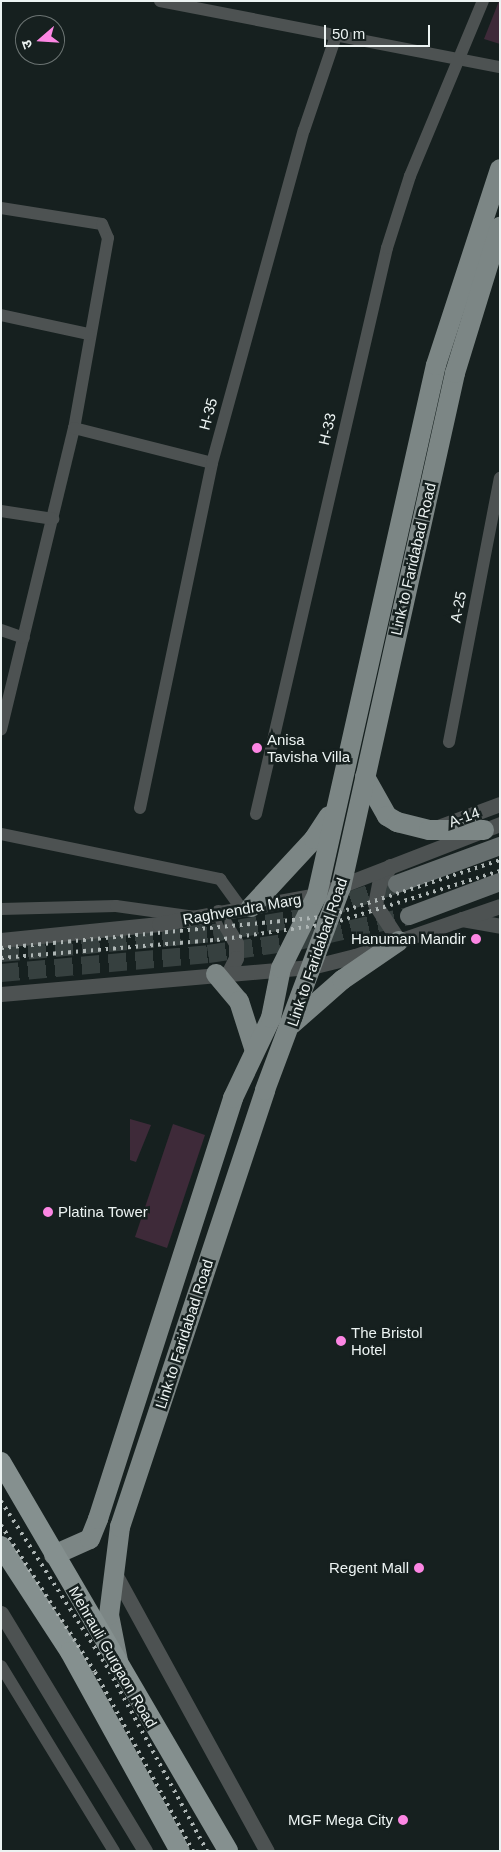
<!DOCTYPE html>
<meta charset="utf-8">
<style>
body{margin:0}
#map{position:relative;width:501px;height:1852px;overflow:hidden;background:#16201f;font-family:Arial,"Noto Sans Devanagari",sans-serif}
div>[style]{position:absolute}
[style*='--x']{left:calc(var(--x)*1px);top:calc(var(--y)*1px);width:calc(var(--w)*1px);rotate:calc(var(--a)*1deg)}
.green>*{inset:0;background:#3e2a39}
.secondary-tunnel>*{height:18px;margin-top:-9px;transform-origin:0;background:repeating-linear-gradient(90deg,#36403f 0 18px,transparent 0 27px)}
.minor>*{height:12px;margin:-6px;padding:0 6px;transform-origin:6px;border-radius:6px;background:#4d5252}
.tertiary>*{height:15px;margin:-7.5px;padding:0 7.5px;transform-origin:7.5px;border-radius:7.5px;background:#4d5252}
.secondary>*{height:18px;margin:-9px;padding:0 9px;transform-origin:9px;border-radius:9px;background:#676f6f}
.primary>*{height:20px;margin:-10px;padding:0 10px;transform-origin:10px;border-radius:10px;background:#7c8685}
.trunk>*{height:20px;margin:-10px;padding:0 10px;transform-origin:10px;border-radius:10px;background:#85908f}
.rail>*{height:4px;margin-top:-2px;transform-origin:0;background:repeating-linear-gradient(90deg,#adb5b4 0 2.5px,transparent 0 7.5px)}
.dots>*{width:14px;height:14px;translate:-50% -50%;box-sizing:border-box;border:2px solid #16201f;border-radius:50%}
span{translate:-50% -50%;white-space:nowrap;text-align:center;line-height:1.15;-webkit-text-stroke:5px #16201f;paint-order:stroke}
.street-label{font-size:15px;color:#ecf3f2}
.poi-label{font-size:15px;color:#ecf3f2}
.left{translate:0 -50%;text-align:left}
.right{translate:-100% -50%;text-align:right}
.frame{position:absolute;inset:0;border:2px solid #ecf3f2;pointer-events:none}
.north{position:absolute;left:15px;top:15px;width:50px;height:50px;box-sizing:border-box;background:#16201f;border:1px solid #6c7473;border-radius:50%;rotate:251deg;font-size:14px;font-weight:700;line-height:20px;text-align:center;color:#ecf3f2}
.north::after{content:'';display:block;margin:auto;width:18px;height:22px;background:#fc86e3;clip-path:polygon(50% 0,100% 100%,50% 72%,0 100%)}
.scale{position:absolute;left:324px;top:25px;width:106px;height:22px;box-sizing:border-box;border:2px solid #ecf3f2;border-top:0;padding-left:6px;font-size:15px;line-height:18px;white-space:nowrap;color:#ecf3f2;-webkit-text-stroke:4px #16201f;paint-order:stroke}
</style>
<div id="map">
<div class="green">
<i style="clip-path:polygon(499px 1px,500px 1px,500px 44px,484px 39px)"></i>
<i style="clip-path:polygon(130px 1119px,151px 1125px,136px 1162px,130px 1160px)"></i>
<i style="clip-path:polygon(173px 1124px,205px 1135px,167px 1248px,135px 1237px)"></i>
</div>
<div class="secondary-tunnel">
<i style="--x:1;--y:953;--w:213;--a:-5.4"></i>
<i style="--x:213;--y:933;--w:88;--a:-9.8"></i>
<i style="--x:300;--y:918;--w:103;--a:-19.3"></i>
<i style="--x:1;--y:973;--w:208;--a:-5.2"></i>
<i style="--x:208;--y:954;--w:91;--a:-8.2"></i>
<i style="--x:298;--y:941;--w:114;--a:-12.7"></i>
</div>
<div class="minor">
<i style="--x:160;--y:1;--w:346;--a:11"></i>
<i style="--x:1;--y:208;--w:102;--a:9"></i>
<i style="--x:102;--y:224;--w:15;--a:67"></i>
<i style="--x:108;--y:238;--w:193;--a:100.1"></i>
<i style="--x:74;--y:428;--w:310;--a:103.6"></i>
<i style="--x:1;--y:315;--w:90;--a:12.2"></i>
<i style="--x:74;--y:428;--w:142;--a:14.2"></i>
<i style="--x:1;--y:511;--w:53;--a:8.7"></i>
<i style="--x:1;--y:630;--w:24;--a:19"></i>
<i style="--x:449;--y:742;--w:269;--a:-79.1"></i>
<i style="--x:140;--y:808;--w:352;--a:-78.2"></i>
<i style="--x:212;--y:463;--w:345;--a:-74.6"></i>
<i style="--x:304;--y:130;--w:99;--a:-71.2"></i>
<i style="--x:256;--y:814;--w:581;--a:-76.97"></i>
<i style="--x:387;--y:248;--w:76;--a:-72.3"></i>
<i style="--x:410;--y:176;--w:190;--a:-67.4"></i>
<i style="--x:1;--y:834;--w:224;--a:11.6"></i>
<i style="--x:220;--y:879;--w:37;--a:54"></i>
<i style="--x:1;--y:909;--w:115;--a:-1.5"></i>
<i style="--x:116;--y:906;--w:80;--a:7.9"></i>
<i style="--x:1;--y:1666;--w:217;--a:58.6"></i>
</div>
<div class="tertiary">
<i style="--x:438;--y:827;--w:66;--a:-20.4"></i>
<i style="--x:390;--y:866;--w:21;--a:121"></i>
<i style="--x:379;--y:884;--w:20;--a:101"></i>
<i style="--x:375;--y:904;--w:44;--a:57"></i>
<i style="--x:218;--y:912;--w:36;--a:60"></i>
<i style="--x:236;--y:943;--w:15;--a:90"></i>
<i style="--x:236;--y:958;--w:18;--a:117"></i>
<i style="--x:462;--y:919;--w:39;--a:10"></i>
<i style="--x:1;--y:940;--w:159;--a:-5.8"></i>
<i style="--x:159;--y:924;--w:161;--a:-10.4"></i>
<i style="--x:317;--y:895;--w:196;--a:-21.2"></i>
<i style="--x:1;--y:994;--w:311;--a:-5"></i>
<i style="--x:311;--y:967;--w:45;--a:-14"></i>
<i style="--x:355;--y:956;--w:153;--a:-19"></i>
<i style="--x:114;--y:1572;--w:318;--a:61.3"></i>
<i style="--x:1;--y:1613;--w:278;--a:58.8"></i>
</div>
<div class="secondary">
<i style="--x:397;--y:884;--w:110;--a:-20.3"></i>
<i style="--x:409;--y:916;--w:97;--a:-20.5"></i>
</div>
<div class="primary">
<i style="--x:365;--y:777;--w:45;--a:60.6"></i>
<i style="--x:387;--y:816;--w:12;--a:31"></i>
<i style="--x:397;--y:822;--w:33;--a:14"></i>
<i style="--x:429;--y:830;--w:55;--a:0"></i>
<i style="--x:251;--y:907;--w:93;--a:-47.2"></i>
<i style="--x:314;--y:839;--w:27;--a:-57"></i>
<i style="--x:216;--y:974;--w:35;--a:50"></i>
<i style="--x:239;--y:1001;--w:52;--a:72.3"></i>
<i style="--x:292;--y:1024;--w:67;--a:-41.3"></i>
<i style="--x:342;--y:980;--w:69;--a:-34.4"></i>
<i style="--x:54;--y:1555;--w:39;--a:-24"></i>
<i style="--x:90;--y:1539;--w:22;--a:-68"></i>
<i style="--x:98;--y:1519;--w:442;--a:-72.2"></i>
<i style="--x:233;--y:1098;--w:89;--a:-64.6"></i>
<i style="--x:271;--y:1018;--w:51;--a:-78.7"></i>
<i style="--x:281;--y:968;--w:81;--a:-63.7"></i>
<i style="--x:317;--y:895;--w:543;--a:-77.35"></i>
<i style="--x:436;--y:365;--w:206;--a:-71.9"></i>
<i style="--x:118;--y:1661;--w:47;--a:-101.1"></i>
<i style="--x:109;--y:1615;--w:89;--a:-82.9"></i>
<i style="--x:120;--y:1527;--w:460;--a:-71.6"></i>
<i style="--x:265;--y:1090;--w:217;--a:-69.5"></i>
<i style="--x:341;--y:887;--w:526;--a:-77.49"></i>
<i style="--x:455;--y:373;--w:153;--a:-72.9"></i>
</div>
<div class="trunk">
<i style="--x:1;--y:1462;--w:450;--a:59.7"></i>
<i style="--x:1;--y:1546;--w:126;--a:56.9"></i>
<i style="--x:70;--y:1652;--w:227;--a:61.1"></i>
</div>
<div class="rail">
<i style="--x:1;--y:948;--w:325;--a:-5.5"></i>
<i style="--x:325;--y:917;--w:184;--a:-18"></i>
<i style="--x:1;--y:958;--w:217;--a:-4.8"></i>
<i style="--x:217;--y:940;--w:117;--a:-8.3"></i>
<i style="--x:333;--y:923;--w:175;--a:-17.3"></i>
<i style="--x:1;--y:1501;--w:195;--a:57.4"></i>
<i style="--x:106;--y:1665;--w:212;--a:61.5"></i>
<i style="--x:1;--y:1525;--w:174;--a:57.4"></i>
<i style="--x:95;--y:1672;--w:204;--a:61.3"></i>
</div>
<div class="dots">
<i style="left:257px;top:748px;background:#fc86e3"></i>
<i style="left:476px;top:939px;background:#fc86e3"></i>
<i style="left:48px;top:1212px;background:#fc86e3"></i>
<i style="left:341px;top:1341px;background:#fc86e3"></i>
<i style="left:419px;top:1568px;background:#fc86e3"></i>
<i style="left:403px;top:1820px;background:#fc86e3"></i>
</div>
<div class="street-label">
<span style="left:208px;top:414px;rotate:-75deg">H-35</span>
<span style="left:327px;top:429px;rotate:-77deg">H-33</span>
<span style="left:413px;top:559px;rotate:-77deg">Link to Faridabad Road</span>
<span style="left:458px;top:607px;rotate:-79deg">A-25</span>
<span style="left:464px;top:817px;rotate:-20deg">A-14</span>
<span style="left:242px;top:909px;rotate:-10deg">Raghvendra Marg</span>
<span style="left:317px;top:952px;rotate:-71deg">Link to Faridabad Road</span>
<span style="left:184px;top:1334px;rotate:-72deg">Link to Faridabad Road</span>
<span style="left:113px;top:1657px;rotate:60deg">Mehrauli Gurgaon Road</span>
</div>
<div class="poi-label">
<span class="left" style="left:267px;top:748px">Anisa<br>Tavisha Villa</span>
<span class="right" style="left:466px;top:939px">Hanuman Mandir</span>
<span class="left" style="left:58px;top:1212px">Platina Tower</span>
<span class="left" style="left:351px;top:1341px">The Bristol<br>Hotel</span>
<span class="right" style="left:409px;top:1568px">Regent Mall</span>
<span class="right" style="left:393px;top:1820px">MGF Mega City</span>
</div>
<div class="frame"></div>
<div class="north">उ</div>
<div class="scale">50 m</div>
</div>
